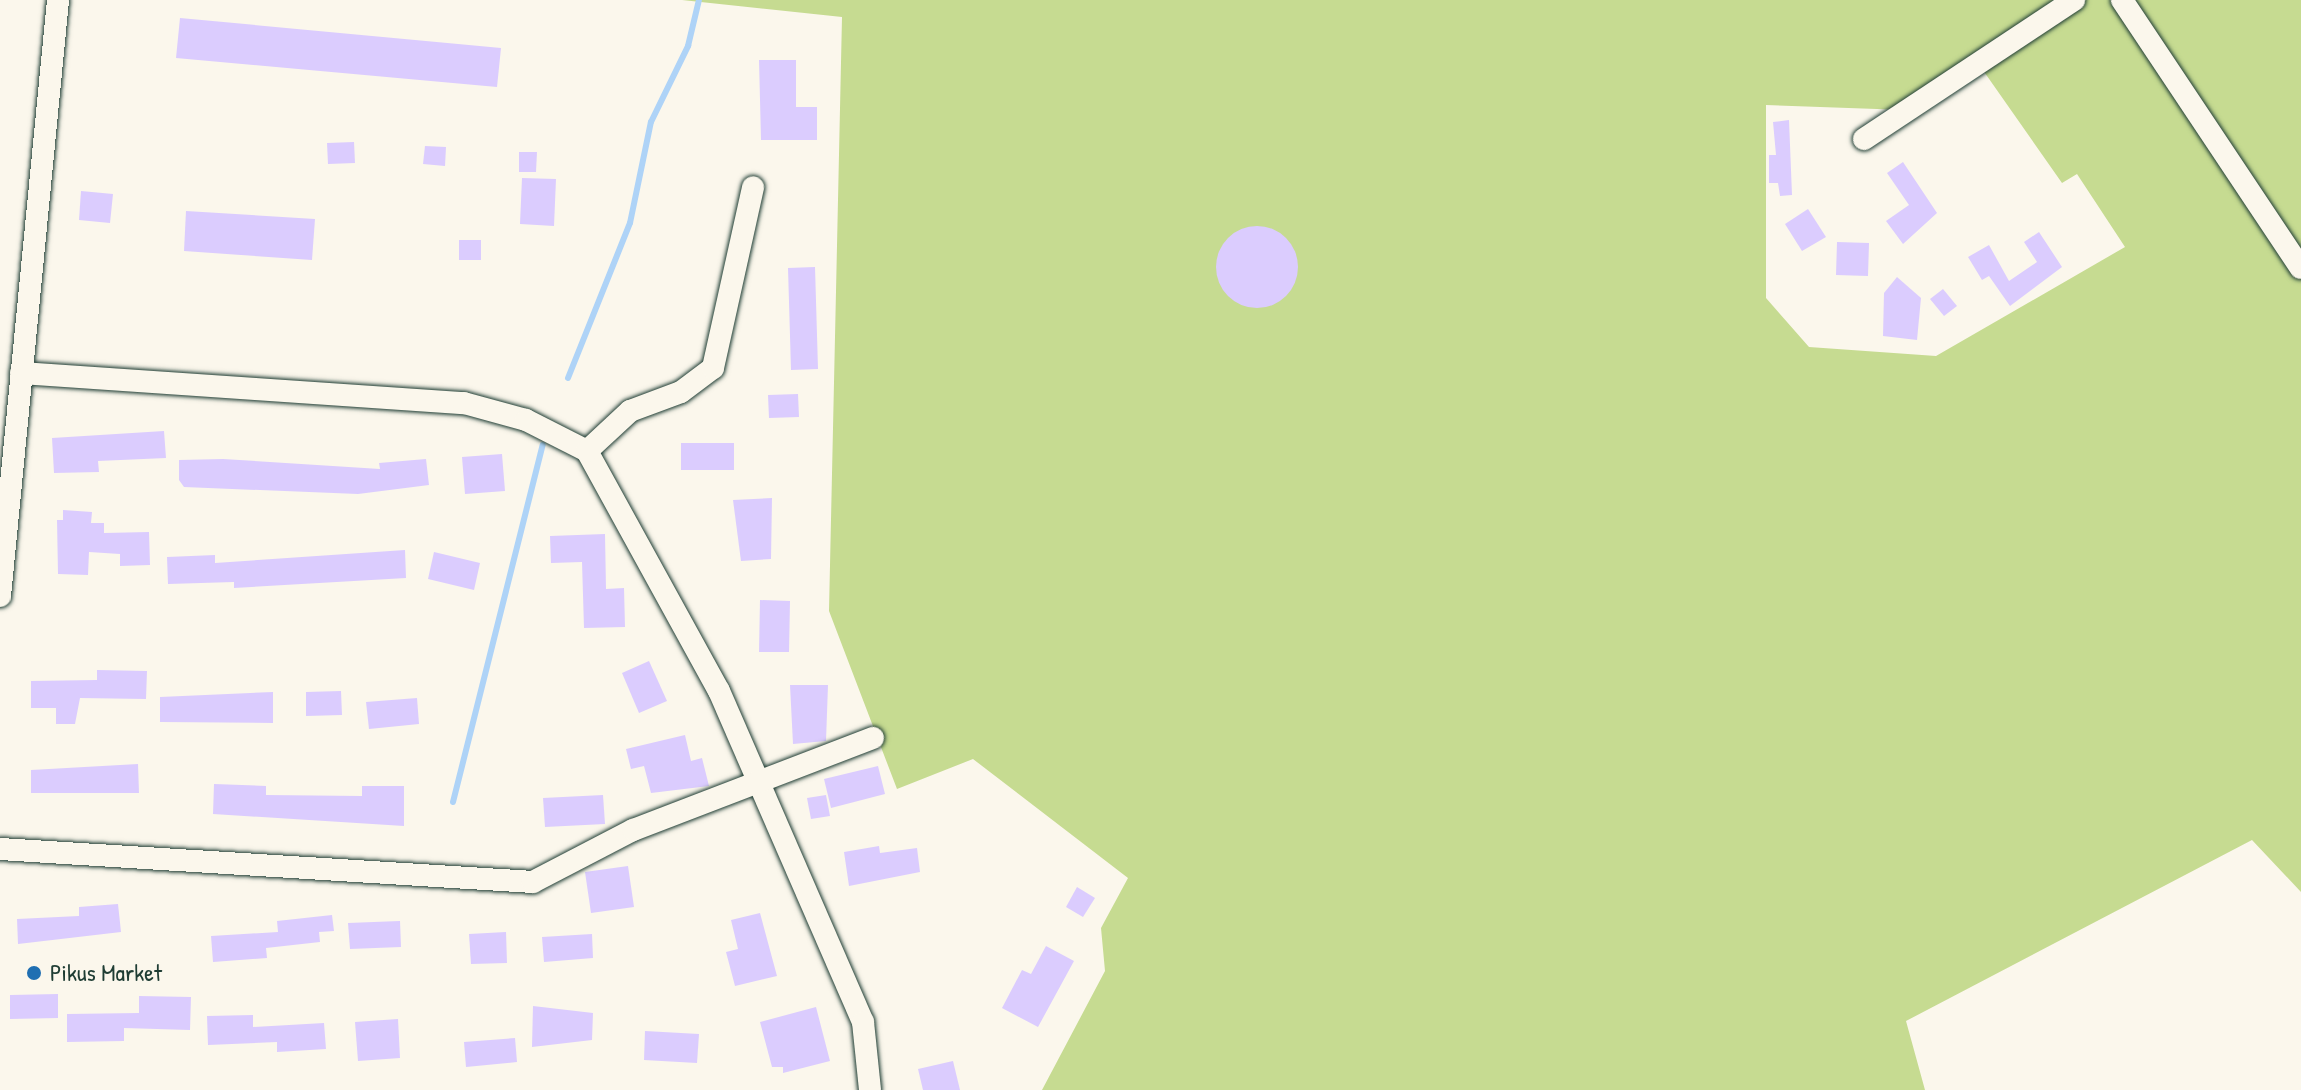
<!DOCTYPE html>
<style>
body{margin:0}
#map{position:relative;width:2301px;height:1090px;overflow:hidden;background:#fbf7ec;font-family:"Patrick Hand",sans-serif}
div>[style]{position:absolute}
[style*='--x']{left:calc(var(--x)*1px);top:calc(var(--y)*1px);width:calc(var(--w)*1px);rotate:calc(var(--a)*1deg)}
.green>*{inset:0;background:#c6db91}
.stream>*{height:6px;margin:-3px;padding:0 3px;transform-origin:3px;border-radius:3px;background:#aed3f7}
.building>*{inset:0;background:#dbccfe}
.round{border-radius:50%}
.roads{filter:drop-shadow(0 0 2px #1f3d34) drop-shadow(0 0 2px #1f3d34)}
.minor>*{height:22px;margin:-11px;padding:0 11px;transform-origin:11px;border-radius:11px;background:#fbf7ec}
.dots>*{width:22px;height:22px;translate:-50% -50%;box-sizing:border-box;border:4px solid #fbf7ec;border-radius:50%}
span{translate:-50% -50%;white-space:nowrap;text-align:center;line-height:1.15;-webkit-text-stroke:6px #fbf7ec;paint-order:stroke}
.poi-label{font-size:24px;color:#1f3d34}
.left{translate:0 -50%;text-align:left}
</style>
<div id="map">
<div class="green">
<i style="clip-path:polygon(evenodd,682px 0,2301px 0,2301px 892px,2252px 840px,1906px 1021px,1925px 1090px,1042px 1090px,1105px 971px,1101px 928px,1128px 878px,973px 759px,897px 789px,829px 611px,842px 17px,682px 0,1980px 66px,2062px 183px,2077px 174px,2125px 247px,1936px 356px,1809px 347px,1766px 298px,1766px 105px,1905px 110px,1980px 66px)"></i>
</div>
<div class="stream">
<i style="--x:568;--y:378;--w:167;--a:-68.2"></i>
<i style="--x:630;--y:223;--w:103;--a:-78.3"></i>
<i style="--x:651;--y:122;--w:85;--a:-64"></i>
<i style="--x:688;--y:46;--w:47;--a:-76.6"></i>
<i style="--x:453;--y:802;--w:368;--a:-75.9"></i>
</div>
<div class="building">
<i style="clip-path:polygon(180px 18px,501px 48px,497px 87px,176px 58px)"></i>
<i style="clip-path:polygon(759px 60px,796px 60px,796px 107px,817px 107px,817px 140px,761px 140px)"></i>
<i style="clip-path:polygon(1789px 120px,1792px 195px,1780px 196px,1778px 183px,1769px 183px,1769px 155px,1776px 155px,1773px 122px)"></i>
<i style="clip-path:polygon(354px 142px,355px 163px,328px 164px,327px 143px)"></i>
<i style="clip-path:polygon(425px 146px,446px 147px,445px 166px,423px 164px)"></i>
<i style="clip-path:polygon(519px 152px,537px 152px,536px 172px,519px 172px)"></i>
<i style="clip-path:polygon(1903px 162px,1937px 213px,1903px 244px,1886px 221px,1909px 205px,1887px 173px)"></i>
<i style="clip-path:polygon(522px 178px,556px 179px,554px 226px,520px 224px)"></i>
<i style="clip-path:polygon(81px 191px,113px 194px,110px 223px,79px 220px)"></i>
<i style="clip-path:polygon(1808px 209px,1826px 237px,1802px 251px,1785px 224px)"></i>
<i style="clip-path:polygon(186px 211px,315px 219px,312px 260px,184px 251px)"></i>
<i class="round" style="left:1216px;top:226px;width:82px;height:82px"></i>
<i style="clip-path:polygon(2039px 232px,2062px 267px,2010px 306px,1989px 276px,1982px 280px,1968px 257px,1989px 245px,2009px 281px,2037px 262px,2024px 242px)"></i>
<i style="clip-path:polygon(459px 240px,481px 240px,481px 260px,459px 260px)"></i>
<i style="clip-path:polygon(1837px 242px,1869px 243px,1868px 276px,1836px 275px)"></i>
<i style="clip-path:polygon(815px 267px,818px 369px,791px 370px,788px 268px)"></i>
<i style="clip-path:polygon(1897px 277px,1921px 298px,1917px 340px,1883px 336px,1884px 293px)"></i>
<i style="clip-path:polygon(1943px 289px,1957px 306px,1944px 316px,1930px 299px)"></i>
<i style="clip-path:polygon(798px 394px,799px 417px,769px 418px,768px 395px)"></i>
<i style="clip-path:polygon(164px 431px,166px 458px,98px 461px,99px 472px,54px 473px,52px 438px)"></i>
<i style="clip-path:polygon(681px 443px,734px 443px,734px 470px,681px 470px)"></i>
<i style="clip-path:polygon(502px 454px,505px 491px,465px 494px,462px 457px)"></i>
<i style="clip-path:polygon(223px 459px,380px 469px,379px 463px,426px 459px,429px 485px,358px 494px,184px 487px,179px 480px,179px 460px)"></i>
<i style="clip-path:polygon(772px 498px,771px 559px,741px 561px,733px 500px)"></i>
<i style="clip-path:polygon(63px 510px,92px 512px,91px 523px,104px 523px,104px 533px,149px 532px,150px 565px,120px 566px,120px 554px,89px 552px,88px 575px,58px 574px,57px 520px,63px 520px)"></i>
<i style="clip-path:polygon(605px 534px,606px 589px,624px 588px,625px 627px,584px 628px,582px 562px,551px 563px,550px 536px)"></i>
<i style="clip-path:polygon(405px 550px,406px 578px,234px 588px,234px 582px,168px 584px,167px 557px,215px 555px,215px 563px)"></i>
<i style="clip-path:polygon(434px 552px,480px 563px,474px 590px,428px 579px)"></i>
<i style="clip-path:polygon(760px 600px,790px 601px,789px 652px,759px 652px)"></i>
<i style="clip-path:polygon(649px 661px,667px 701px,639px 713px,622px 673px)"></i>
<i style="clip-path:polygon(97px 670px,147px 671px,146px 699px,80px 698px,75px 724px,56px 724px,56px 708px,31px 708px,31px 681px,97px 680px)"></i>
<i style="clip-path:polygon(790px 685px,828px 685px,826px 741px,793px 744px)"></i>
<i style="clip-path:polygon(341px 691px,342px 715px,306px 716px,306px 692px)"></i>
<i style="clip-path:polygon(273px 692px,273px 723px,160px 722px,160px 697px)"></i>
<i style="clip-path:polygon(417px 698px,419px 724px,369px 729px,366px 702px)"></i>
<i style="clip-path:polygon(685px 735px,691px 761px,702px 758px,709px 786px,651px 793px,644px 766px,631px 769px,626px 749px)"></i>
<i style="clip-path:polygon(138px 764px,139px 793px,31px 793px,31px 770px)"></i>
<i style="clip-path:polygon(878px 766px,885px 794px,831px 808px,824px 779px)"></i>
<i style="clip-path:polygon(214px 784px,266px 786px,266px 795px,362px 796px,362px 786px,404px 786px,404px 826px,213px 814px)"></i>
<i style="clip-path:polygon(603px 795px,605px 824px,545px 827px,543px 798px)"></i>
<i style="clip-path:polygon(826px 795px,830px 816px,811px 819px,807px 798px)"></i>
<i style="clip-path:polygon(879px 846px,880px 853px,917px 848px,920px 872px,849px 886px,844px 852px)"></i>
<i style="clip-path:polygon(628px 866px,634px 907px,591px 913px,585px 872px)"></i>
<i style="clip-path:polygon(1077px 887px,1095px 898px,1083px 917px,1066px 907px)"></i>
<i style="clip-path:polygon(118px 904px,121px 932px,18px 944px,17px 919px,79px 916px,79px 907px)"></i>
<i style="clip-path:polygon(760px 913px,777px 976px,735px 986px,726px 952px,738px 949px,731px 920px)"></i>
<i style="clip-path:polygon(332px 915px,334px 931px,319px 932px,320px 942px,266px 948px,267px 958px,213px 962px,211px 936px,278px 932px,277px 921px)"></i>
<i style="clip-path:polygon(400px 921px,401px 947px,350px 949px,348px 923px)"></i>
<i style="clip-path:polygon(506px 932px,507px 963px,471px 964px,469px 934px)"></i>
<i style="clip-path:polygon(592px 934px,593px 958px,544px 962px,542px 937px)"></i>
<i style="clip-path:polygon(1046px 946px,1074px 961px,1038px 1027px,1002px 1008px,1022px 970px,1031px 974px)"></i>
<i style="clip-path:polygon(58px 994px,58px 1018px,10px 1019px,10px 995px)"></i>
<i style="clip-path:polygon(139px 996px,191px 997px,190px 1030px,124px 1028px,124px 1041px,67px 1042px,67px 1014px,139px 1013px)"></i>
<i style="clip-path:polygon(533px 1006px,593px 1013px,592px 1040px,532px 1047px)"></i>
<i style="clip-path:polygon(816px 1007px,830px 1061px,783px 1073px,783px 1067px,772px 1067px,760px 1022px)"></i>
<i style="clip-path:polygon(253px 1015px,253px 1027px,324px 1023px,326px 1049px,277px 1052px,277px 1042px,208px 1045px,207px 1016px)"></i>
<i style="clip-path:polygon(398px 1019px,400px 1058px,358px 1061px,355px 1022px)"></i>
<i style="clip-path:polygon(645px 1031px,699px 1034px,697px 1063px,644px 1060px)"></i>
<i style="clip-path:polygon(515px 1038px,517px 1062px,466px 1067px,464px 1042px)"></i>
<i style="clip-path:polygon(953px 1061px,960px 1090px,923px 1090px,918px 1069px)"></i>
</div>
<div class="roads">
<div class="minor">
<i style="--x:2122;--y:0;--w:322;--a:56.3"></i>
<i style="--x:1864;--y:139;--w:252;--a:-33.5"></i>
<i style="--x:21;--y:373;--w:444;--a:3.9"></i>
<i style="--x:464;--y:403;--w:64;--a:15.3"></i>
<i style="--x:526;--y:420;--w:68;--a:26.9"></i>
<i style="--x:587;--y:451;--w:274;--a:61.2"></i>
<i style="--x:719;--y:691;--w:361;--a:66.5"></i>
<i style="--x:863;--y:1022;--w:68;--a:84.1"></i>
<i style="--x:587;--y:451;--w:59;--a:-42.9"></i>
<i style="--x:630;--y:411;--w:54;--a:-20.4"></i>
<i style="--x:681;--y:392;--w:40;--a:-37"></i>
<i style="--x:713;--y:368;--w:185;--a:-77.5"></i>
<i style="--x:0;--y:596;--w:599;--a:-84.44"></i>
<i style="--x:0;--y:849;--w:534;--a:3.54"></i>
<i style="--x:533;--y:882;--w:113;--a:-27.5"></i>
<i style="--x:633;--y:830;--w:257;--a:-21"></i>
</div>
</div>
<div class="dots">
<i style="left:34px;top:973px;background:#1f6fb2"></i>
</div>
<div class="poi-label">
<span class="left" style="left:50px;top:973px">Pikus Market</span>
</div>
</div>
